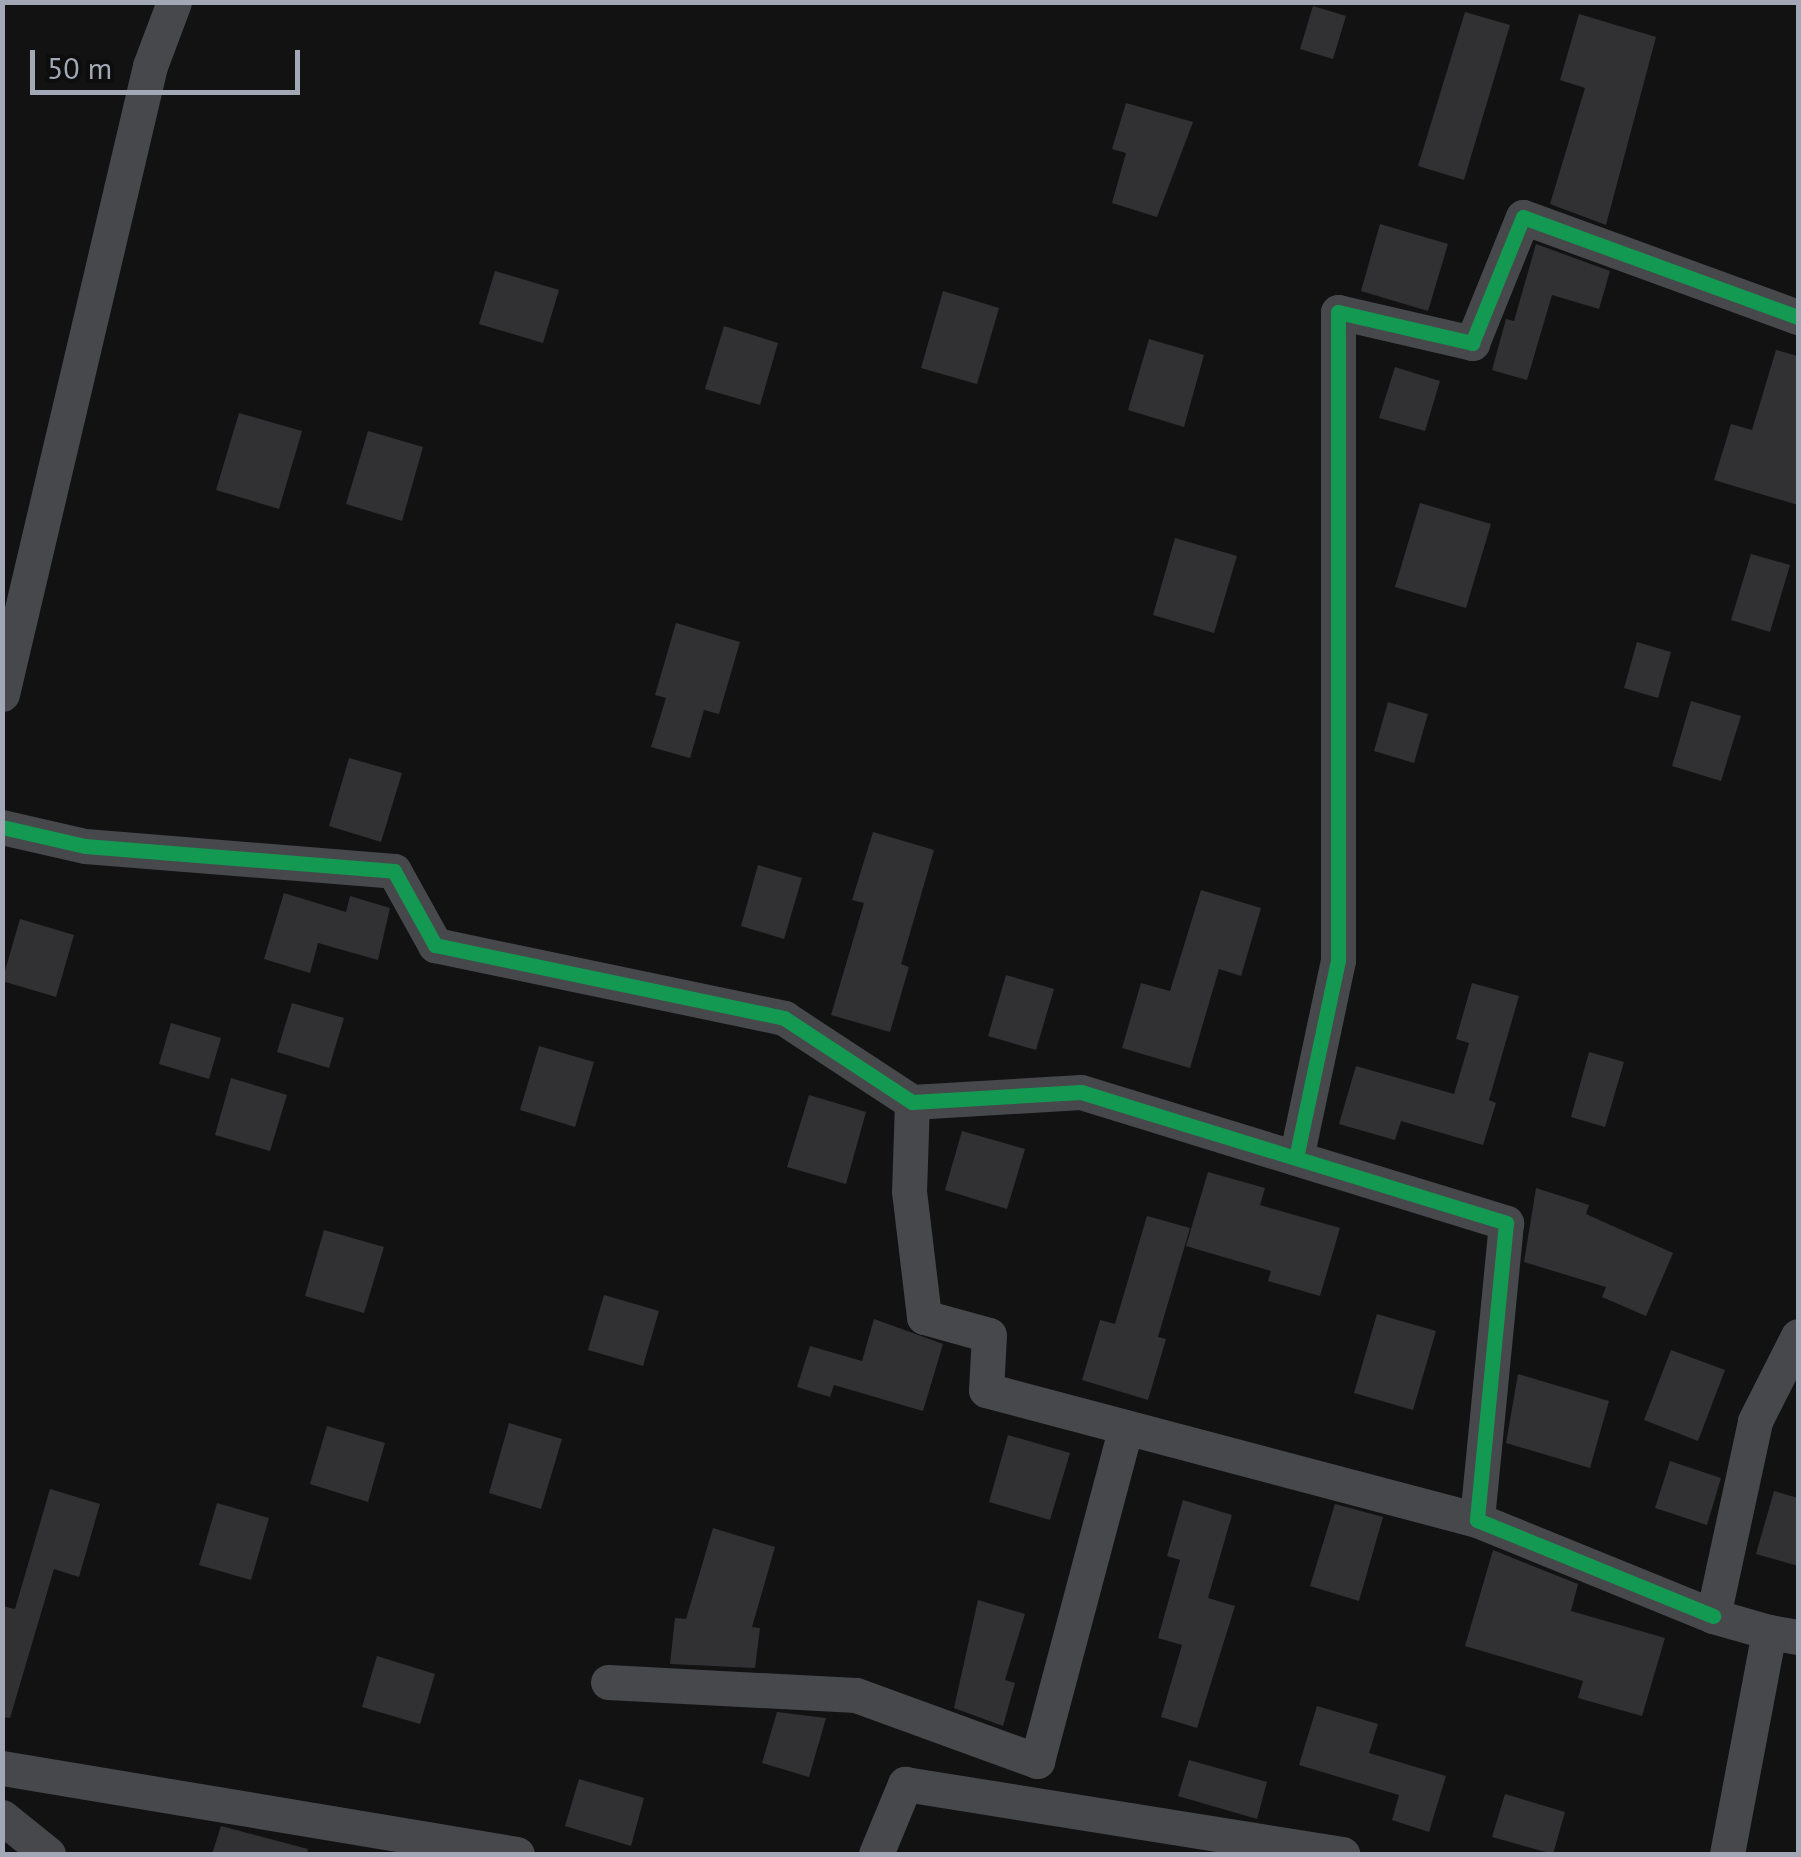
<!DOCTYPE html>
<style>
body{margin:0}
#map{position:relative;width:1801px;height:1857px;overflow:hidden;background:#121213;font-family:"PT Sans",sans-serif}
div>[style]{position:absolute}
[style*='--x']{left:calc(var(--x)*1px);top:calc(var(--y)*1px);width:calc(var(--w)*1px);rotate:calc(var(--a)*1deg)}
.building>*{inset:0;background:#313133}
.minor>*{height:35px;margin:-17.5px;padding:0 17.5px;transform-origin:17.5px;border-radius:17.5px;background:#46484b}
.cycleway>*{height:15px;margin:-7.5px;padding:0 7.5px;transform-origin:7.5px;border-radius:7.5px;background:#139951}
span{translate:-50% -50%;white-space:nowrap;text-align:center;line-height:1.15;-webkit-text-stroke:9px #0d0d0e;paint-order:stroke}
.frame{position:absolute;inset:0;border:5px solid #a2a8b5;pointer-events:none}
.scale{position:absolute;left:30px;top:50px;width:270px;height:45px;box-sizing:border-box;border:5px solid #a2a8b5;border-top:0;padding-left:12px;font-size:30px;line-height:35px;white-space:nowrap;color:#a2a8b5;-webkit-text-stroke:8px #0d0d0e;paint-order:stroke}
</style>
<div id="map">
<div class="building">
<i style="clip-path:polygon(1313px 6px,1346px 16px,1333px 59px,1300px 49px)"></i>
<i style="clip-path:polygon(1465px 12px,1510px 25px,1464px 180px,1418px 166px)"></i>
<i style="clip-path:polygon(1579px 14px,1656px 37px,1606px 225px,1550px 204px,1585px 88px,1560px 80px)"></i>
<i style="clip-path:polygon(1126px 103px,1193px 122px,1157px 217px,1112px 203px,1126px 153px,1112px 149px)"></i>
<i style="clip-path:polygon(1380px 224px,1448px 244px,1428px 311px,1361px 291px)"></i>
<i style="clip-path:polygon(1536px 244px,1610px 271px,1599px 309px,1552px 295px,1527px 380px,1492px 370px,1506px 319px,1514px 321px)"></i>
<i style="clip-path:polygon(495px 271px,559px 290px,543px 343px,479px 324px)"></i>
<i style="clip-path:polygon(943px 291px,999px 308px,977px 384px,921px 368px)"></i>
<i style="clip-path:polygon(724px 326px,778px 343px,760px 405px,705px 389px)"></i>
<i style="clip-path:polygon(1149px 339px,1204px 355px,1184px 427px,1128px 410px)"></i>
<i style="clip-path:polygon(1776px 350px,1798px 356px,1798px 505px,1714px 480px,1731px 424px,1752px 430px)"></i>
<i style="clip-path:polygon(1395px 367px,1440px 381px,1425px 431px,1379px 418px)"></i>
<i style="clip-path:polygon(239px 413px,302px 431px,279px 509px,216px 490px)"></i>
<i style="clip-path:polygon(368px 431px,423px 447px,402px 521px,346px 504px)"></i>
<i style="clip-path:polygon(1420px 503px,1491px 524px,1466px 608px,1395px 587px)"></i>
<i style="clip-path:polygon(1175px 538px,1237px 556px,1214px 633px,1153px 615px)"></i>
<i style="clip-path:polygon(1751px 554px,1790px 565px,1770px 632px,1731px 620px)"></i>
<i style="clip-path:polygon(676px 623px,740px 642px,719px 714px,704px 710px,690px 758px,651px 747px,666px 698px,655px 695px)"></i>
<i style="clip-path:polygon(1637px 642px,1671px 652px,1658px 698px,1624px 688px)"></i>
<i style="clip-path:polygon(1691px 701px,1741px 716px,1721px 781px,1672px 766px)"></i>
<i style="clip-path:polygon(1388px 702px,1428px 714px,1414px 763px,1374px 751px)"></i>
<i style="clip-path:polygon(349px 758px,402px 773px,381px 842px,329px 826px)"></i>
<i style="clip-path:polygon(873px 832px,934px 850px,901px 964px,909px 967px,890px 1032px,831px 1015px,864px 903px,852px 900px)"></i>
<i style="clip-path:polygon(758px 865px,802px 878px,784px 939px,741px 926px)"></i>
<i style="clip-path:polygon(1201px 890px,1261px 908px,1241px 976px,1219px 969px,1190px 1068px,1122px 1048px,1141px 983px,1170px 991px)"></i>
<i style="clip-path:polygon(284px 893px,346px 912px,350px 896px,390px 908px,378px 960px,318px 943px,310px 973px,264px 959px)"></i>
<i style="clip-path:polygon(20px 919px,74px 935px,56px 997px,2px 981px)"></i>
<i style="clip-path:polygon(1006px 975px,1054px 989px,1036px 1050px,988px 1036px)"></i>
<i style="clip-path:polygon(1472px 983px,1519px 996px,1489px 1100px,1496px 1103px,1483px 1145px,1401px 1121px,1395px 1140px,1339px 1124px,1356px 1066px,1454px 1094px,1469px 1043px,1456px 1039px)"></i>
<i style="clip-path:polygon(292px 1003px,344px 1018px,329px 1068px,277px 1052px)"></i>
<i style="clip-path:polygon(171px 1023px,221px 1038px,209px 1079px,159px 1064px)"></i>
<i style="clip-path:polygon(539px 1046px,594px 1062px,575px 1127px,520px 1110px)"></i>
<i style="clip-path:polygon(1589px 1052px,1624px 1062px,1605px 1127px,1571px 1117px)"></i>
<i style="clip-path:polygon(231px 1078px,287px 1095px,270px 1151px,215px 1135px)"></i>
<i style="clip-path:polygon(809px 1095px,866px 1112px,846px 1184px,787px 1167px)"></i>
<i style="clip-path:polygon(962px 1131px,1025px 1149px,1007px 1209px,945px 1190px)"></i>
<i style="clip-path:polygon(1208px 1172px,1265px 1188px,1260px 1205px,1340px 1228px,1320px 1296px,1268px 1281px,1271px 1271px,1186px 1246px)"></i>
<i style="clip-path:polygon(1536px 1188px,1589px 1205px,1586px 1214px,1673px 1253px,1646px 1316px,1602px 1297px,1606px 1287px,1524px 1262px)"></i>
<i style="clip-path:polygon(1147px 1216px,1190px 1228px,1158px 1337px,1166px 1339px,1148px 1400px,1082px 1380px,1100px 1320px,1115px 1324px)"></i>
<i style="clip-path:polygon(324px 1230px,384px 1247px,364px 1313px,305px 1296px)"></i>
<i style="clip-path:polygon(604px 1295px,659px 1311px,643px 1366px,588px 1350px)"></i>
<i style="clip-path:polygon(1377px 1314px,1436px 1331px,1413px 1410px,1354px 1393px)"></i>
<i style="clip-path:polygon(874px 1319px,943px 1344px,923px 1411px,834px 1385px,830px 1397px,797px 1387px,810px 1346px,862px 1361px)"></i>
<i style="clip-path:polygon(1671px 1350px,1725px 1370px,1698px 1441px,1644px 1420px)"></i>
<i style="clip-path:polygon(1518px 1374px,1609px 1401px,1590px 1468px,1506px 1443px)"></i>
<i style="clip-path:polygon(509px 1423px,562px 1439px,541px 1509px,489px 1493px)"></i>
<i style="clip-path:polygon(327px 1426px,385px 1443px,368px 1502px,310px 1484px)"></i>
<i style="clip-path:polygon(1008px 1435px,1070px 1453px,1050px 1520px,989px 1502px)"></i>
<i style="clip-path:polygon(1670px 1461px,1721px 1478px,1707px 1525px,1655px 1508px)"></i>
<i style="clip-path:polygon(50px 1489px,100px 1504px,79px 1577px,54px 1569px,10px 1718px,2px 1717px,2px 1606px,15px 1609px)"></i>
<i style="clip-path:polygon(1774px 1491px,1798px 1498px,1798px 1566px,1756px 1554px)"></i>
<i style="clip-path:polygon(1183px 1500px,1232px 1515px,1208px 1598px,1235px 1606px,1197px 1728px,1161px 1717px,1182px 1645px,1158px 1638px,1180px 1560px,1167px 1556px)"></i>
<i style="clip-path:polygon(217px 1503px,269px 1518px,251px 1580px,199px 1565px)"></i>
<i style="clip-path:polygon(1335px 1504px,1383px 1517px,1359px 1601px,1310px 1586px)"></i>
<i style="clip-path:polygon(713px 1528px,775px 1547px,752px 1627px,760px 1628px,755px 1668px,670px 1664px,675px 1618px,686px 1619px)"></i>
<i style="clip-path:polygon(1493px 1550px,1578px 1584px,1571px 1611px,1665px 1638px,1642px 1716px,1578px 1698px,1583px 1681px,1465px 1646px)"></i>
<i style="clip-path:polygon(978px 1600px,1025px 1614px,1005px 1680px,1015px 1683px,1003px 1726px,954px 1708px)"></i>
<i style="clip-path:polygon(377px 1656px,435px 1674px,420px 1724px,362px 1707px)"></i>
<i style="clip-path:polygon(1317px 1706px,1378px 1724px,1369px 1753px,1446px 1776px,1429px 1832px,1392px 1820px,1399px 1795px,1299px 1765px)"></i>
<i style="clip-path:polygon(777px 1712px,826px 1718px,809px 1777px,762px 1763px)"></i>
<i style="clip-path:polygon(1189px 1760px,1267px 1782px,1257px 1819px,1178px 1796px)"></i>
<i style="clip-path:polygon(579px 1779px,644px 1798px,631px 1846px,565px 1826px)"></i>
<i style="clip-path:polygon(1505px 1794px,1565px 1812px,1553px 1854px,1492px 1837px)"></i>
<i style="clip-path:polygon(221px 1826px,308px 1849px,307px 1854px,212px 1854px)"></i>
</div>
<div class="minor">
<i style="--x:2;--y:694;--w:645;--a:-76.74"></i>
<i style="--x:150;--y:66;--w:68;--a:-69.4"></i>
<i style="--x:2;--y:827;--w:85;--a:12.9"></i>
<i style="--x:85;--y:846;--w:310;--a:4.6"></i>
<i style="--x:394;--y:871;--w:85;--a:61"></i>
<i style="--x:435;--y:945;--w:357;--a:11.8"></i>
<i style="--x:784;--y:1018;--w:153;--a:33.3"></i>
<i style="--x:912;--y:1102;--w:169;--a:-3.4"></i>
<i style="--x:1081;--y:1092;--w:445;--a:17.1"></i>
<i style="--x:1506;--y:1223;--w:298;--a:95.6"></i>
<i style="--x:1477;--y:1520;--w:255;--a:22.1"></i>
<i style="--x:912;--y:1102;--w:89;--a:91.9"></i>
<i style="--x:909;--y:1191;--w:127;--a:83.2"></i>
<i style="--x:924;--y:1317;--w:67;--a:15.5"></i>
<i style="--x:989;--y:1335;--w:55;--a:93.1"></i>
<i style="--x:986;--y:1390;--w:508;--a:14.83"></i>
<i style="--x:1296;--y:1158;--w:202;--a:-78"></i>
<i style="--x:1338;--y:960;--w:648;--a:-90"></i>
<i style="--x:1338;--y:312;--w:138;--a:13"></i>
<i style="--x:1472;--y:343;--w:136;--a:-68"></i>
<i style="--x:1523;--y:217;--w:293;--a:20"></i>
<i style="--x:1769;--y:1632;--w:29;--a:10"></i>
<i style="--x:608;--y:1682;--w:248;--a:3"></i>
<i style="--x:856;--y:1695;--w:193;--a:20"></i>
<i style="--x:1037;--y:1761;--w:342;--a:-75.1"></i>
<i style="--x:2;--y:1768;--w:522;--a:9.48"></i>
<i style="--x:2;--y:1817;--w:59;--a:38.8"></i>
<i style="--x:876;--y:1854;--w:76;--a:-67.5"></i>
<i style="--x:905;--y:1784;--w:443;--a:9.1"></i>
<i style="--x:1727;--y:1854;--w:226;--a:-79.3"></i>
<i style="--x:1769;--y:1632;--w:58;--a:-164.1"></i>
<i style="--x:1713;--y:1616;--w:199;--a:-77.8"></i>
<i style="--x:1755;--y:1421;--w:95;--a:-63.2"></i>
</div>
<div class="cycleway">
<i style="--x:2;--y:827;--w:85;--a:12.9"></i>
<i style="--x:85;--y:846;--w:310;--a:4.6"></i>
<i style="--x:394;--y:871;--w:85;--a:61"></i>
<i style="--x:435;--y:945;--w:357;--a:11.8"></i>
<i style="--x:784;--y:1018;--w:153;--a:33.3"></i>
<i style="--x:912;--y:1102;--w:169;--a:-3.4"></i>
<i style="--x:1081;--y:1092;--w:445;--a:17.1"></i>
<i style="--x:1506;--y:1223;--w:298;--a:95.6"></i>
<i style="--x:1477;--y:1520;--w:255;--a:22.1"></i>
<i style="--x:1296;--y:1158;--w:202;--a:-78"></i>
<i style="--x:1338;--y:960;--w:648;--a:-90"></i>
<i style="--x:1338;--y:312;--w:138;--a:13"></i>
<i style="--x:1472;--y:343;--w:136;--a:-68"></i>
<i style="--x:1523;--y:217;--w:293;--a:20"></i>
</div>
<div class="frame"></div>
<div class="scale">50 m</div>
</div>
